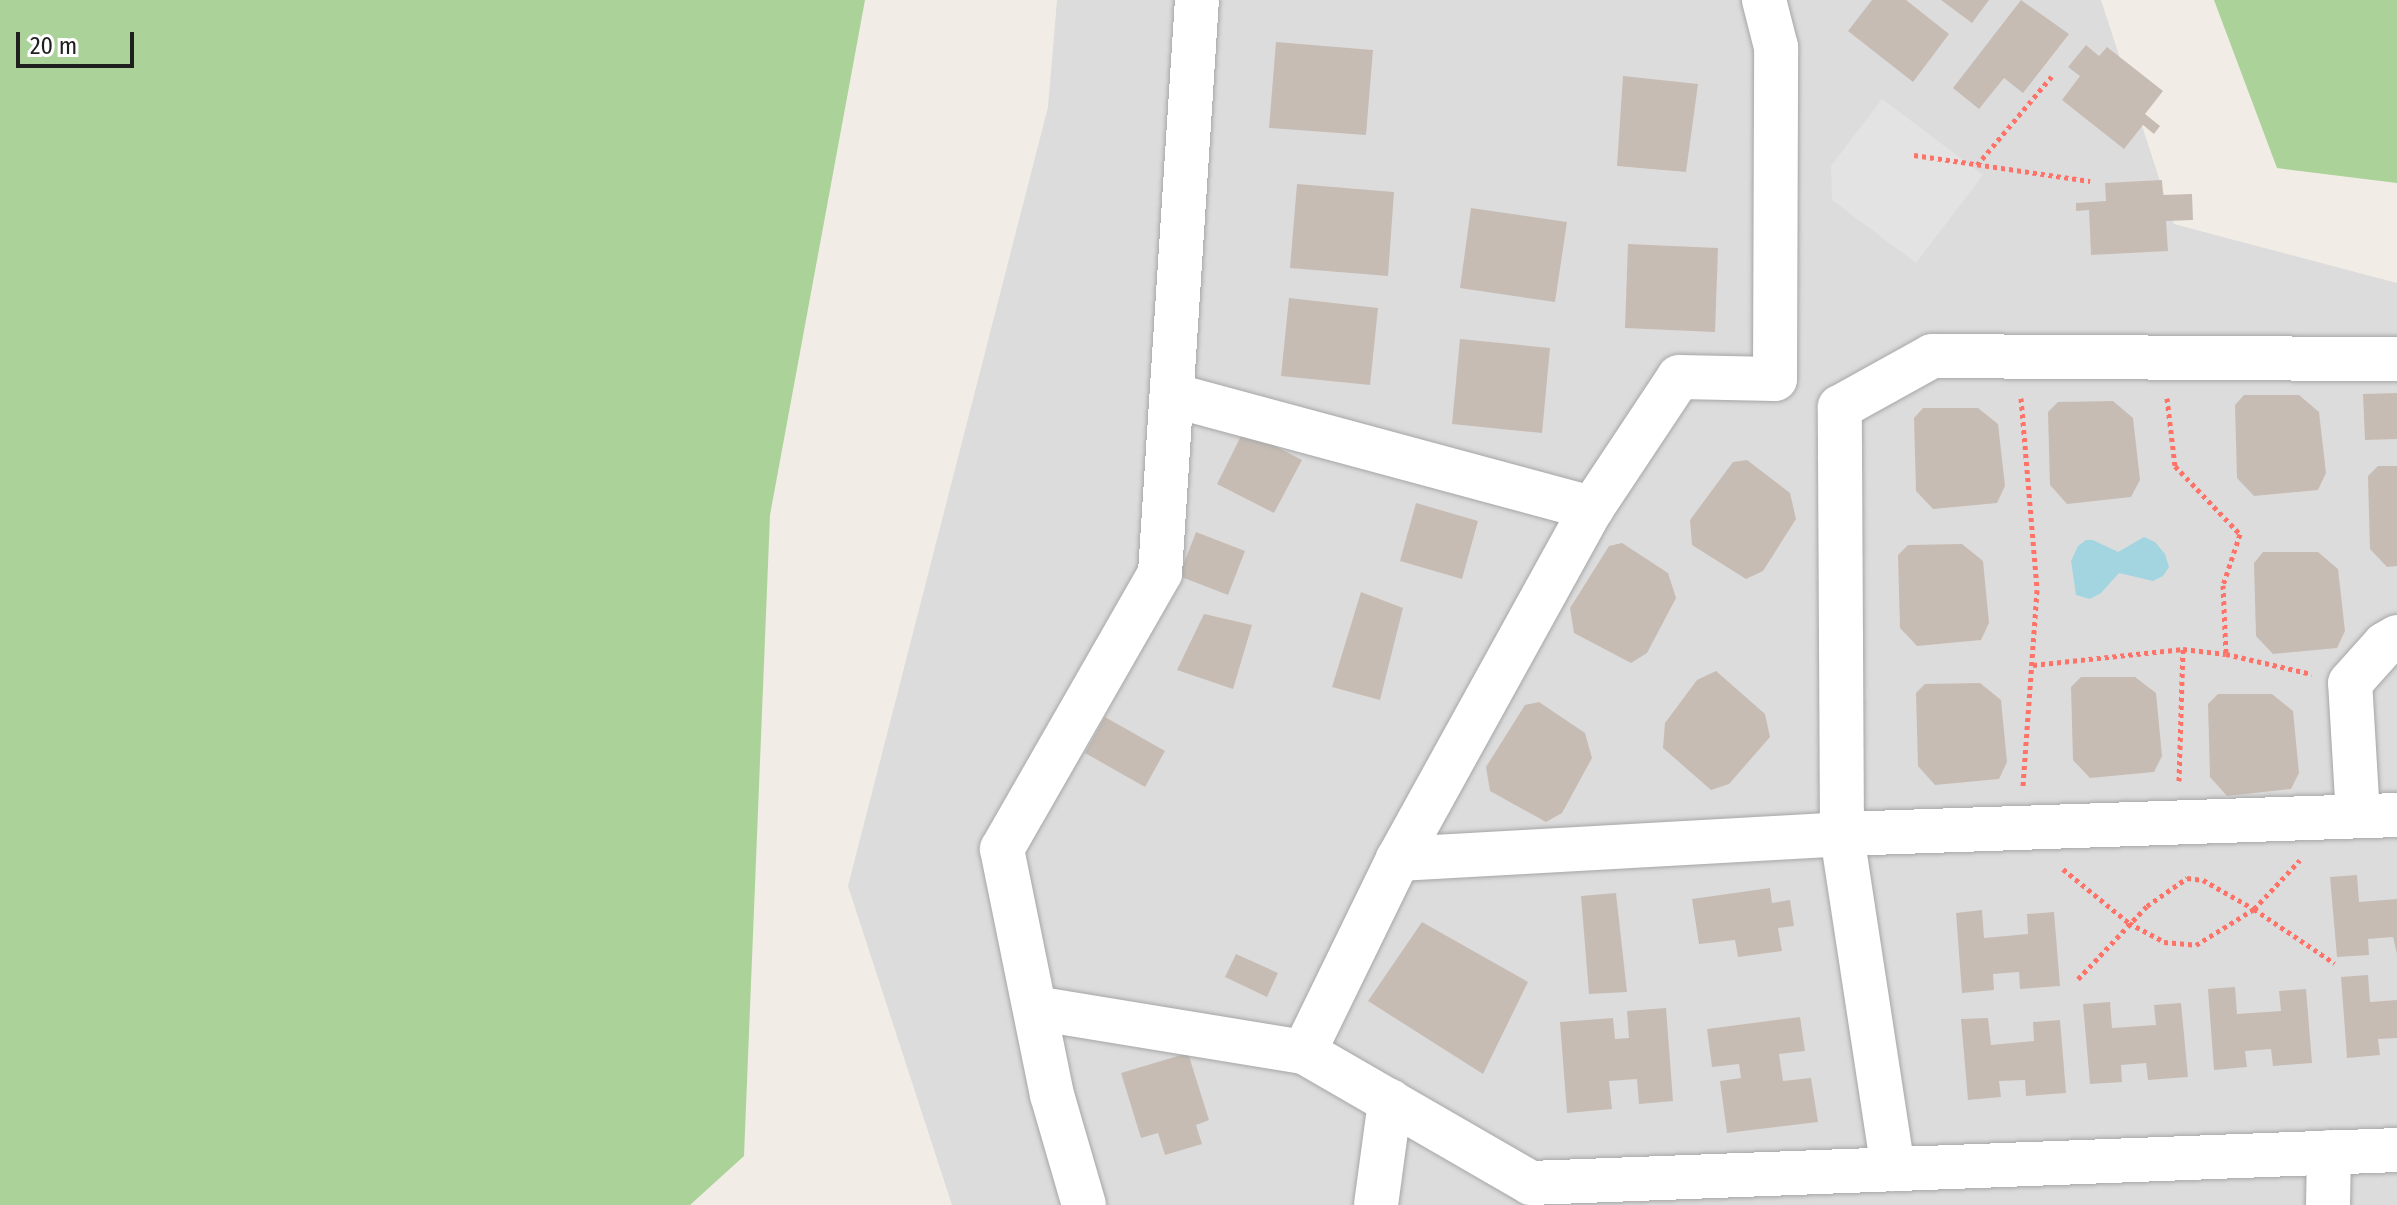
<!DOCTYPE html>
<style>
body{margin:0}
#map{position:relative;width:2397px;height:1205px;overflow:hidden;background:#f1ece5;font-family:"Fira Sans Condensed",sans-serif}
div>[style]{position:absolute}
[style*='--x']{left:calc(var(--x)*1px);top:calc(var(--y)*1px);width:calc(var(--w)*1px);rotate:calc(var(--a)*1deg)}
.residential>*{inset:0;background:#dddcdc}
.forest>*{inset:0;background:#abd298}
.parking>*{inset:0;background:#e3e3e3}
.water>*{inset:0;background:#a3d5e0}
.building>*{inset:0;background:#c6bcb4}
.path>*{height:5px;margin-top:-2.5px;transform-origin:0;background:repeating-linear-gradient(90deg,#ff7268 0 4px,transparent 0 8px)}
.roads{filter:drop-shadow(0 0 2px #a6a6a6) drop-shadow(0 0 2px #a6a6a6)}
.minor>*{height:44px;margin:-22px;padding:0 22px;transform-origin:22px;border-radius:22px;background:#fff}
span{translate:-50% -50%;white-space:nowrap;text-align:center;line-height:1.15;-webkit-text-stroke:7px #fff;paint-order:stroke}
.scale{position:absolute;left:16px;top:32px;width:118px;height:36px;box-sizing:border-box;border:4px solid #1f1f1f;border-top:0;padding-left:10px;font-size:24px;line-height:28px;white-space:nowrap;color:#1f1f1f;-webkit-text-stroke:6px #fff;paint-order:stroke}
</style>
<div id="map">
<div class="residential">
<i style="clip-path:polygon(1057px 0,2101px 0,2174px 224px,2397px 283px,2397px 1205px,952px 1205px,848px 886px,1048px 107px)"></i>
</div>
<div class="forest">
<i style="clip-path:polygon(0 0,865px 0,770px 515px,744px 1156px,690px 1205px,0 1205px)"></i>
<i style="clip-path:polygon(2214px 0,2397px 0,2397px 183px,2277px 168px)"></i>
</div>
<div class="parking">
<i style="clip-path:polygon(1882px 99px,1983px 175px,1916px 263px,1832px 200px,1831px 166px)"></i>
</div>
<div class="water">
<i style="clip-path:polygon(2144px 537px,2155px 542px,2165px 554px,2169px 567px,2163px 576px,2153px 581px,2119px 573px,2101px 593px,2090px 599px,2076px 595px,2071px 561px,2078px 546px,2086px 540px,2093px 540px,2118px 552px)"></i>
</div>
<div class="building">
<i style="clip-path:polygon(1872px 0,1906px 0,1949px 34px,1913px 82px,1848px 31px)"></i>
<i style="clip-path:polygon(1941px 0,1989px 0,1972px 23px)"></i>
<i style="clip-path:polygon(2021px 0,2069px 34px,2023px 93px,2004px 78px,1979px 109px,1953px 88px)"></i>
<i style="clip-path:polygon(1276px 42px,1373px 50px,1366px 135px,1269px 128px)"></i>
<i style="clip-path:polygon(2086px 45px,2099px 56px,2107px 47px,2163px 91px,2145px 114px,2160px 126px,2154px 134px,2143px 125px,2124px 149px,2062px 100px,2080px 76px,2068px 67px)"></i>
<i style="clip-path:polygon(1623px 76px,1698px 84px,1686px 172px,1617px 166px)"></i>
<i style="clip-path:polygon(2162px 180px,2163px 195px,2192px 194px,2193px 220px,2166px 221px,2168px 251px,2091px 255px,2089px 210px,2076px 211px,2076px 203px,2106px 201px,2105px 183px)"></i>
<i style="clip-path:polygon(1297px 184px,1394px 192px,1388px 276px,1290px 268px)"></i>
<i style="clip-path:polygon(1471px 208px,1567px 222px,1555px 302px,1460px 288px)"></i>
<i style="clip-path:polygon(1628px 244px,1718px 248px,1715px 332px,1625px 328px)"></i>
<i style="clip-path:polygon(1289px 298px,1378px 308px,1370px 385px,1281px 376px)"></i>
<i style="clip-path:polygon(1460px 339px,1550px 348px,1542px 433px,1452px 424px)"></i>
<i style="clip-path:polygon(2397px 393px,2397px 439px,2365px 440px,2363px 394px)"></i>
<i style="clip-path:polygon(2244px 395px,2299px 395px,2319px 412px,2326px 473px,2318px 490px,2254px 496px,2237px 478px,2235px 405px)"></i>
<i style="clip-path:polygon(2113px 401px,2133px 418px,2140px 480px,2131px 497px,2067px 504px,2050px 485px,2048px 412px,2058px 402px)"></i>
<i style="clip-path:polygon(1923px 408px,1978px 408px,1998px 424px,2005px 486px,1997px 503px,1933px 509px,1916px 491px,1914px 418px)"></i>
<i style="clip-path:polygon(1244px 430px,1302px 460px,1274px 513px,1217px 484px)"></i>
<i style="clip-path:polygon(1747px 460px,1790px 493px,1796px 519px,1763px 571px,1746px 579px,1692px 545px,1690px 520px,1733px 462px)"></i>
<i style="clip-path:polygon(2378px 466px,2397px 466px,2397px 566px,2387px 567px,2370px 549px,2368px 476px)"></i>
<i style="clip-path:polygon(1416px 503px,1478px 521px,1462px 579px,1400px 561px)"></i>
<i style="clip-path:polygon(1196px 532px,1245px 551px,1228px 595px,1179px 576px)"></i>
<i style="clip-path:polygon(1622px 543px,1668px 573px,1676px 598px,1647px 653px,1631px 663px,1574px 633px,1570px 608px,1609px 546px)"></i>
<i style="clip-path:polygon(1962px 544px,1983px 561px,1989px 623px,1981px 640px,1917px 646px,1900px 628px,1898px 555px,1908px 545px)"></i>
<i style="clip-path:polygon(2263px 552px,2318px 552px,2338px 569px,2345px 631px,2337px 648px,2273px 654px,2256px 636px,2254px 563px)"></i>
<i style="clip-path:polygon(1361px 592px,1403px 608px,1380px 700px,1332px 687px)"></i>
<i style="clip-path:polygon(1204px 614px,1252px 625px,1233px 689px,1177px 670px)"></i>
<i style="clip-path:polygon(1716px 671px,1765px 714px,1770px 737px,1729px 784px,1711px 790px,1663px 748px,1665px 723px,1697px 680px)"></i>
<i style="clip-path:polygon(2081px 677px,2135px 677px,2156px 693px,2162px 756px,2154px 772px,2090px 778px,2073px 760px,2071px 687px)"></i>
<i style="clip-path:polygon(1980px 683px,2001px 700px,2007px 762px,1999px 779px,1935px 785px,1918px 766px,1916px 693px,1925px 684px)"></i>
<i style="clip-path:polygon(2218px 694px,2272px 694px,2293px 711px,2299px 773px,2291px 789px,2227px 796px,2210px 777px,2208px 704px)"></i>
<i style="clip-path:polygon(1539px 702px,1585px 733px,1592px 758px,1562px 813px,1546px 822px,1490px 791px,1486px 767px,1525px 705px)"></i>
<i style="clip-path:polygon(1105px 717px,1165px 751px,1145px 787px,1085px 753px)"></i>
<i style="clip-path:polygon(2357px 875px,2359px 902px,2397px 899px,2397px 954px,2393px 937px,2368px 939px,2369px 955px,2337px 957px,2330px 877px)"></i>
<i style="clip-path:polygon(1770px 888px,1772px 903px,1790px 900px,1794px 926px,1778px 928px,1782px 951px,1738px 957px,1735px 940px,1699px 944px,1692px 899px)"></i>
<i style="clip-path:polygon(1616px 893px,1627px 992px,1589px 994px,1581px 896px)"></i>
<i style="clip-path:polygon(1982px 910px,1984px 938px,2028px 934px,2027px 914px,2054px 912px,2060px 986px,2020px 989px,2019px 972px,1993px 974px,1994px 990px,1962px 993px,1956px 913px)"></i>
<i style="clip-path:polygon(1422px 922px,1528px 982px,1483px 1074px,1368px 1001px)"></i>
<i style="clip-path:polygon(1236px 954px,1278px 973px,1267px 997px,1225px 977px)"></i>
<i style="clip-path:polygon(2368px 975px,2370px 1002px,2397px 1000px,2397px 1038px,2378px 1039px,2380px 1055px,2347px 1058px,2341px 977px)"></i>
<i style="clip-path:polygon(2235px 987px,2237px 1014px,2281px 1011px,2279px 991px,2306px 989px,2312px 1063px,2273px 1066px,2271px 1049px,2245px 1051px,2247px 1067px,2214px 1070px,2208px 989px)"></i>
<i style="clip-path:polygon(2110px 1002px,2112px 1028px,2156px 1025px,2154px 1005px,2181px 1003px,2188px 1077px,2148px 1080px,2146px 1063px,2121px 1065px,2122px 1082px,2090px 1084px,2083px 1004px)"></i>
<i style="clip-path:polygon(1666px 1008px,1673px 1101px,1639px 1104px,1637px 1079px,1609px 1081px,1612px 1109px,1567px 1113px,1560px 1022px,1613px 1018px,1615px 1039px,1629px 1038px,1627px 1011px)"></i>
<i style="clip-path:polygon(1800px 1017px,1805px 1051px,1779px 1054px,1783px 1081px,1811px 1078px,1818px 1122px,1727px 1133px,1720px 1081px,1741px 1078px,1739px 1064px,1712px 1067px,1707px 1029px)"></i>
<i style="clip-path:polygon(1988px 1018px,1991px 1045px,2034px 1041px,2033px 1022px,2060px 1020px,2066px 1093px,2026px 1096px,2025px 1080px,1999px 1081px,2001px 1097px,1968px 1100px,1961px 1019px)"></i>
<i style="clip-path:polygon(1188px 1053px,1209px 1120px,1196px 1125px,1202px 1144px,1165px 1155px,1158px 1133px,1141px 1138px,1121px 1073px)"></i>
</div>
<div class="path">
<i style="--x:1914;--y:155;--w:178;--a:8.4"></i>
<i style="--x:1977;--y:165;--w:116;--a:-49.9"></i>
<i style="--x:2021;--y:398;--w:193;--a:85.2"></i>
<i style="--x:2037;--y:590;--w:197;--a:94.1"></i>
<i style="--x:2167;--y:398;--w:68;--a:83.3"></i>
<i style="--x:2175;--y:466;--w:94;--a:46.3"></i>
<i style="--x:2240;--y:534;--w:54;--a:108.4"></i>
<i style="--x:2223;--y:585;--w:69;--a:87.5"></i>
<i style="--x:2226;--y:654;--w:88;--a:13.1"></i>
<i style="--x:2033;--y:665;--w:151;--a:-6.1"></i>
<i style="--x:2179;--y:781;--w:132;--a:-88.3"></i>
<i style="--x:2183;--y:649;--w:43;--a:6.6"></i>
<i style="--x:2063;--y:869;--w:85;--a:39.3"></i>
<i style="--x:2129;--y:923;--w:40;--a:28"></i>
<i style="--x:2164;--y:942;--w:32;--a:5"></i>
<i style="--x:2196;--y:945;--w:68;--a:-31.8"></i>
<i style="--x:2254;--y:909;--w:67;--a:-46.8"></i>
<i style="--x:2078;--y:979;--w:100;--a:-46.6"></i>
<i style="--x:2147;--y:906;--w:49;--a:-35"></i>
<i style="--x:2187;--y:878;--w:16;--a:7"></i>
<i style="--x:2203;--y:880;--w:59;--a:29.6"></i>
<i style="--x:2254;--y:909;--w:97;--a:34"></i>
</div>
<div class="roads">
<div class="minor">
<i style="--x:1172;--y:395;--w:435;--a:15.1"></i>
<i style="--x:2358;--y:816;--w:133;--a:-93.4"></i>
<i style="--x:2350;--y:683;--w:52;--a:-48.1"></i>
<i style="--x:2385;--y:644;--w:14;--a:-30"></i>
<i style="--x:1398;--y:859;--w:445;--a:-3.2"></i>
<i style="--x:1842;--y:834;--w:555;--a:-1.96"></i>
<i style="--x:1035;--y:1008;--w:273;--a:9.3"></i>
<i style="--x:1304;--y:1052;--w:262;--a:30"></i>
<i style="--x:1531;--y:1183;--w:867;--a:-2.18"></i>
<i style="--x:1304;--y:1052;--w:215;--a:-64"></i>
<i style="--x:1398;--y:859;--w:401;--a:-61.1"></i>
<i style="--x:1592;--y:508;--w:157;--a:-56.4"></i>
<i style="--x:1679;--y:377;--w:96;--a:1.2"></i>
<i style="--x:1775;--y:379;--w:332;--a:-89.8"></i>
<i style="--x:1776;--y:47;--w:49;--a:-104.3"></i>
<i style="--x:1893;--y:1169;--w:339;--a:-98.7"></i>
<i style="--x:1842;--y:834;--w:427;--a:-90.3"></i>
<i style="--x:1840;--y:407;--w:105;--a:-29"></i>
<i style="--x:1932;--y:356;--w:465;--a:0.4"></i>
<i style="--x:1084;--y:1205;--w:115;--a:-106.2"></i>
<i style="--x:1052;--y:1095;--w:251;--a:-101.5"></i>
<i style="--x:1002;--y:849;--w:318;--a:-60.2"></i>
<i style="--x:1160;--y:573;--w:574;--a:-86.31"></i>
<i style="--x:1376;--y:1205;--w:105;--a:-82.3"></i>
<i style="--x:2328;--y:1205;--w:53;--a:-88.9"></i>
</div>
</div>
<div class="scale">20 m</div>
</div>
